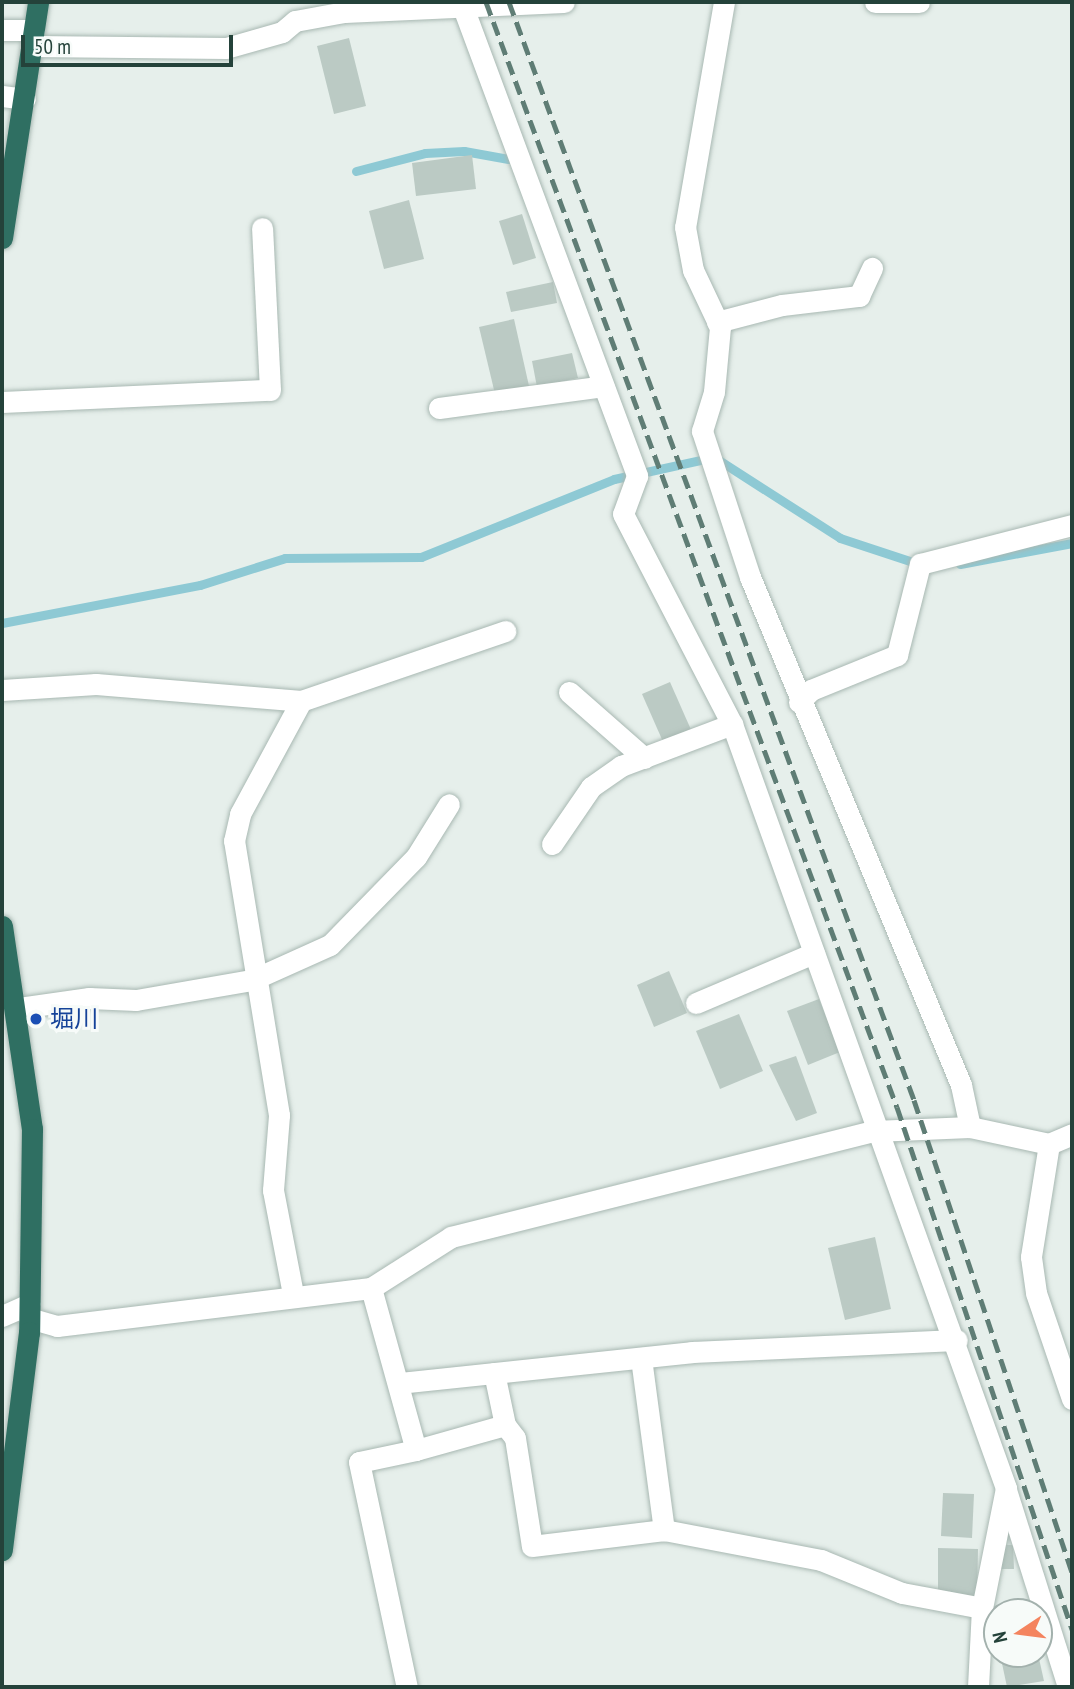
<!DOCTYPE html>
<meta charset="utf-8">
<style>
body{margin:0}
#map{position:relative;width:1074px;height:1689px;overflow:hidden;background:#e6efeb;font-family:"PT Sans Narrow","Noto Sans JP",sans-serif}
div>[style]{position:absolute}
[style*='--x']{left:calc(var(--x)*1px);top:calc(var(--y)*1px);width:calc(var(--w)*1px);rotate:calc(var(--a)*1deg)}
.stream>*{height:9px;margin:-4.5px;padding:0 4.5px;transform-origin:4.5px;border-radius:4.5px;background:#8ec9d4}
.building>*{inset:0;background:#bbcac4}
.roads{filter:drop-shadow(0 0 2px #a8b8b2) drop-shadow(0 0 2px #a8b8b2)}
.minor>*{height:21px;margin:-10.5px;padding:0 10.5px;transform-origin:10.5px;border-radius:10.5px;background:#fff}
.highway>*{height:21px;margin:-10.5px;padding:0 10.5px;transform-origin:10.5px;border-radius:10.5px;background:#2f6f62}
.rail>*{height:5px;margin-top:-2.5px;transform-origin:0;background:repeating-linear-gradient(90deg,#5f7d75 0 14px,transparent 0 21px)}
.dots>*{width:19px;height:19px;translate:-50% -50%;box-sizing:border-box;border:4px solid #f7fbf9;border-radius:50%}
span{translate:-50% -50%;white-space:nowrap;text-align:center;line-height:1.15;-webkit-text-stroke:6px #f7fbf9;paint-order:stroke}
.transit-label{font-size:24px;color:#164399}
.left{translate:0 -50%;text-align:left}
.frame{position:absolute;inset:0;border:4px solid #24423a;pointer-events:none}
.north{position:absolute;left:983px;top:1598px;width:70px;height:70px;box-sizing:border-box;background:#f7fbf9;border:2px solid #a3b1ad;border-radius:50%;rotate:257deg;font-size:19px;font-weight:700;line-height:28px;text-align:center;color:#24423a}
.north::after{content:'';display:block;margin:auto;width:24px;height:32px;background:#f4845f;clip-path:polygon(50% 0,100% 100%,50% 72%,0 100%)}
.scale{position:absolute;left:21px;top:35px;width:212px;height:32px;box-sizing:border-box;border:4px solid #24423a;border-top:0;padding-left:9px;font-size:21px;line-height:24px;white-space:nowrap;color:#24423a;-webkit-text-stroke:5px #f7fbf9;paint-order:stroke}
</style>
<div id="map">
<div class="stream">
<i style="--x:356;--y:171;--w:71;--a:-14.6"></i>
<i style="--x:425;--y:153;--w:39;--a:-3"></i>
<i style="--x:464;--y:151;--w:45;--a:10.3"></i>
<i style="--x:960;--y:564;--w:114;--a:-10.6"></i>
<i style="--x:2;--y:623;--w:202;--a:-10.9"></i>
<i style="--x:200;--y:585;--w:89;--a:-17.6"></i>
<i style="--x:285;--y:558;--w:136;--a:-0.4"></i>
<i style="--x:421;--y:557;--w:208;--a:-22"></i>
<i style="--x:614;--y:479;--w:102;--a:-12.4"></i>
<i style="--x:714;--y:457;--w:150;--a:32.7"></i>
<i style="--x:840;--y:538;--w:83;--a:18.2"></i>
</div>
<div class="building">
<i style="clip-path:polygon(349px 38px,366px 106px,334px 114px,317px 46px)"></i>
<i style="clip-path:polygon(472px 155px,476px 189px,416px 196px,412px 163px)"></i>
<i style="clip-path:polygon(409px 200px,424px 259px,384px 269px,369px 211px)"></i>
<i style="clip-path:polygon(522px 214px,536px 258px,513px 265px,499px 221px)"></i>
<i style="clip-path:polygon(553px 282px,557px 303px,511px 312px,506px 292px)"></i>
<i style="clip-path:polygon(514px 319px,529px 386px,495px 394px,479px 327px)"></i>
<i style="clip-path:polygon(572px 353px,578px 378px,537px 387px,532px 361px)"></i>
<i style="clip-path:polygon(670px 682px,692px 732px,664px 744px,642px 694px)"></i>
<i style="clip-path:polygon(669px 971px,687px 1013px,654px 1027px,637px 985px)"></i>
<i style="clip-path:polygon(819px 999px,840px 1052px,808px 1065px,787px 1011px)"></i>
<i style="clip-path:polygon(739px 1014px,763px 1071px,720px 1089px,696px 1031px)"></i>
<i style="clip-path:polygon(796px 1056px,817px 1113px,796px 1121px,769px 1065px)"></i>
<i style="clip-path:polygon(875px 1237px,891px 1309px,845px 1320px,828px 1248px)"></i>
<i style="clip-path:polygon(943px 1493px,974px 1494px,972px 1538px,941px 1536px)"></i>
<i style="clip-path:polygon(998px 1545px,1013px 1545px,1014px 1569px,999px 1569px)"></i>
<i style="clip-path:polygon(938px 1548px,978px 1549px,977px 1598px,938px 1598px)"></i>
<i style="clip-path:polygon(1026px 1599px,1029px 1612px,997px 1612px,996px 1636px,989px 1607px)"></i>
<i style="clip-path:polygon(1000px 1654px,1038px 1654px,1044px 1681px,1007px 1687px)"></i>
</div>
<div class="roads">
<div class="minor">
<i style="--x:724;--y:2;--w:228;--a:99.8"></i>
<i style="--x:685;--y:227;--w:44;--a:79.5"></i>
<i style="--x:693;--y:270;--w:63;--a:64.7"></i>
<i style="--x:720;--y:327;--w:65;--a:95.3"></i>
<i style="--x:714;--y:392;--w:41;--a:107.1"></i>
<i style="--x:702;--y:431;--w:154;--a:71.8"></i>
<i style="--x:750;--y:577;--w:550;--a:67.44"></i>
<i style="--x:961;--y:1085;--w:43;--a:77.9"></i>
<i style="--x:875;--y:2;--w:44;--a:0"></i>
<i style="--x:464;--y:10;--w:497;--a:69.6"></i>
<i style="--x:637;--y:476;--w:40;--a:110.2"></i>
<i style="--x:623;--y:514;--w:237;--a:62.6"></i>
<i style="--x:732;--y:724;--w:812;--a:70.27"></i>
<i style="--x:1006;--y:1488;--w:122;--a:101.3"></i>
<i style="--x:982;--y:1608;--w:79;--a:92.9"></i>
<i style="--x:2;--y:30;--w:32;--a:0"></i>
<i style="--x:32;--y:46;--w:194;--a:0.6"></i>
<i style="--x:226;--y:48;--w:58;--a:-15.9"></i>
<i style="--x:282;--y:32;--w:17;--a:-40"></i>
<i style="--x:295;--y:21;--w:50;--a:-10.4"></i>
<i style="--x:344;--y:12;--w:220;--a:-2.6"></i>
<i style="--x:2;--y:96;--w:23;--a:7"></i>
<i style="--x:717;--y:322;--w:67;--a:-14.7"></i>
<i style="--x:782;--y:305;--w:78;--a:-6.7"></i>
<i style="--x:859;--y:296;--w:31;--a:-65"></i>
<i style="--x:2;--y:402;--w:268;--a:-2.6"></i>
<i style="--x:270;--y:390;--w:162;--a:-92.8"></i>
<i style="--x:439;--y:408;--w:166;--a:-7.6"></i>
<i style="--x:2;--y:690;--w:94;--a:-3.7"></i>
<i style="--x:96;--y:684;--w:206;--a:4.7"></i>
<i style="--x:301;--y:701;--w:216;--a:-18.9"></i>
<i style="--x:569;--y:692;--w:100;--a:41.3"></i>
<i style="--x:799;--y:702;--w:17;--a:-45"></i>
<i style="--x:811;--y:690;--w:93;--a:-22.1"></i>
<i style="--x:897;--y:655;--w:94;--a:-75.8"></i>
<i style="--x:920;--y:564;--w:157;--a:-14.4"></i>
<i style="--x:552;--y:844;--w:69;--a:-55.6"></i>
<i style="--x:591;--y:787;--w:37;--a:-35"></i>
<i style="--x:621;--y:766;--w:119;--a:-20.7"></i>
<i style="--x:696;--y:1003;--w:128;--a:-23"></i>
<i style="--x:19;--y:1008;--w:71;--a:-8.1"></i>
<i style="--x:89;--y:998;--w:47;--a:2.4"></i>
<i style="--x:136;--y:1000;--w:118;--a:-9.8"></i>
<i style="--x:252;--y:980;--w:85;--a:-24.2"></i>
<i style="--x:330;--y:945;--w:123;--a:-45.7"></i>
<i style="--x:416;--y:857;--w:62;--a:-58.1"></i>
<i style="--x:1049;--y:1144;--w:114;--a:99.1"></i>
<i style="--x:1031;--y:1257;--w:36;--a:82"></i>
<i style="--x:1036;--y:1293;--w:112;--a:71.2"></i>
<i style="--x:371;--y:1288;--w:168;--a:74.5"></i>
<i style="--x:416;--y:1450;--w:58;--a:168.1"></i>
<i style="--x:359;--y:1462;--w:230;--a:78"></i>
<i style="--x:293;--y:1294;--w:106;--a:-100.9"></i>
<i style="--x:273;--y:1190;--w:75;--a:-85.4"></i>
<i style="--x:279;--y:1115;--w:278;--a:-99.3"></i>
<i style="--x:234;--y:841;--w:28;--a:-77"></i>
<i style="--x:240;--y:814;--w:128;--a:-61.6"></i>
<i style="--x:2;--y:1316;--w:30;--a:-24"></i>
<i style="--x:29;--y:1318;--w:29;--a:16"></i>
<i style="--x:57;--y:1326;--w:316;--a:-6.9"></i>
<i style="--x:371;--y:1288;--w:95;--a:-32.5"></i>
<i style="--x:451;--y:1237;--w:436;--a:-14.1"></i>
<i style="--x:874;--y:1131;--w:96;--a:-2.4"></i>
<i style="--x:970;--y:1127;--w:81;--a:12.1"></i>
<i style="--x:1049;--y:1144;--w:25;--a:-23"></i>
<i style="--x:641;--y:1358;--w:174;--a:82.4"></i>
<i style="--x:664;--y:1530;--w:160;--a:10.8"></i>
<i style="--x:821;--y:1560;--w:87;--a:22.2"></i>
<i style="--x:902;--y:1593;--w:81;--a:10.6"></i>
<i style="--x:399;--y:1383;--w:295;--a:-6"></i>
<i style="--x:692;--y:1352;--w:265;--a:-2.6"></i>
<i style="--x:505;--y:1425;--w:16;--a:52"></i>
<i style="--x:515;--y:1438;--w:109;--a:81.1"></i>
<i style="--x:532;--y:1546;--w:133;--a:-6.9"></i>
<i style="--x:416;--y:1450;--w:92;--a:-15.7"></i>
<i style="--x:505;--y:1425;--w:53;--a:-101.9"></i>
<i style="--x:1006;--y:1490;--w:207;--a:72.5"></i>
</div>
<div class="highway">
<i style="--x:2;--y:238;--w:239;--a:-81.3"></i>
<i style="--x:2;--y:926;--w:205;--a:81.6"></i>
<i style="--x:32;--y:1129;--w:203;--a:90.8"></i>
<i style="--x:29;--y:1332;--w:220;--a:97.1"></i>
</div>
</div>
<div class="rail">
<i style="--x:486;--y:2;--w:1179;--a:69.6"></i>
<i style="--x:897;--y:1107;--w:551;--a:71.47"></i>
<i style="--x:509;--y:2;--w:1170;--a:69.75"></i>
<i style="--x:914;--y:1100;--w:498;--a:71.5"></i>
</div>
<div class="dots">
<i style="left:36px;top:1019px;background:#1a4fb4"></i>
</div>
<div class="transit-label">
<span class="left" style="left:50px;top:1019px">堀川</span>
</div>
<div class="frame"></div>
<div class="north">N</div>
<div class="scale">50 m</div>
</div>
